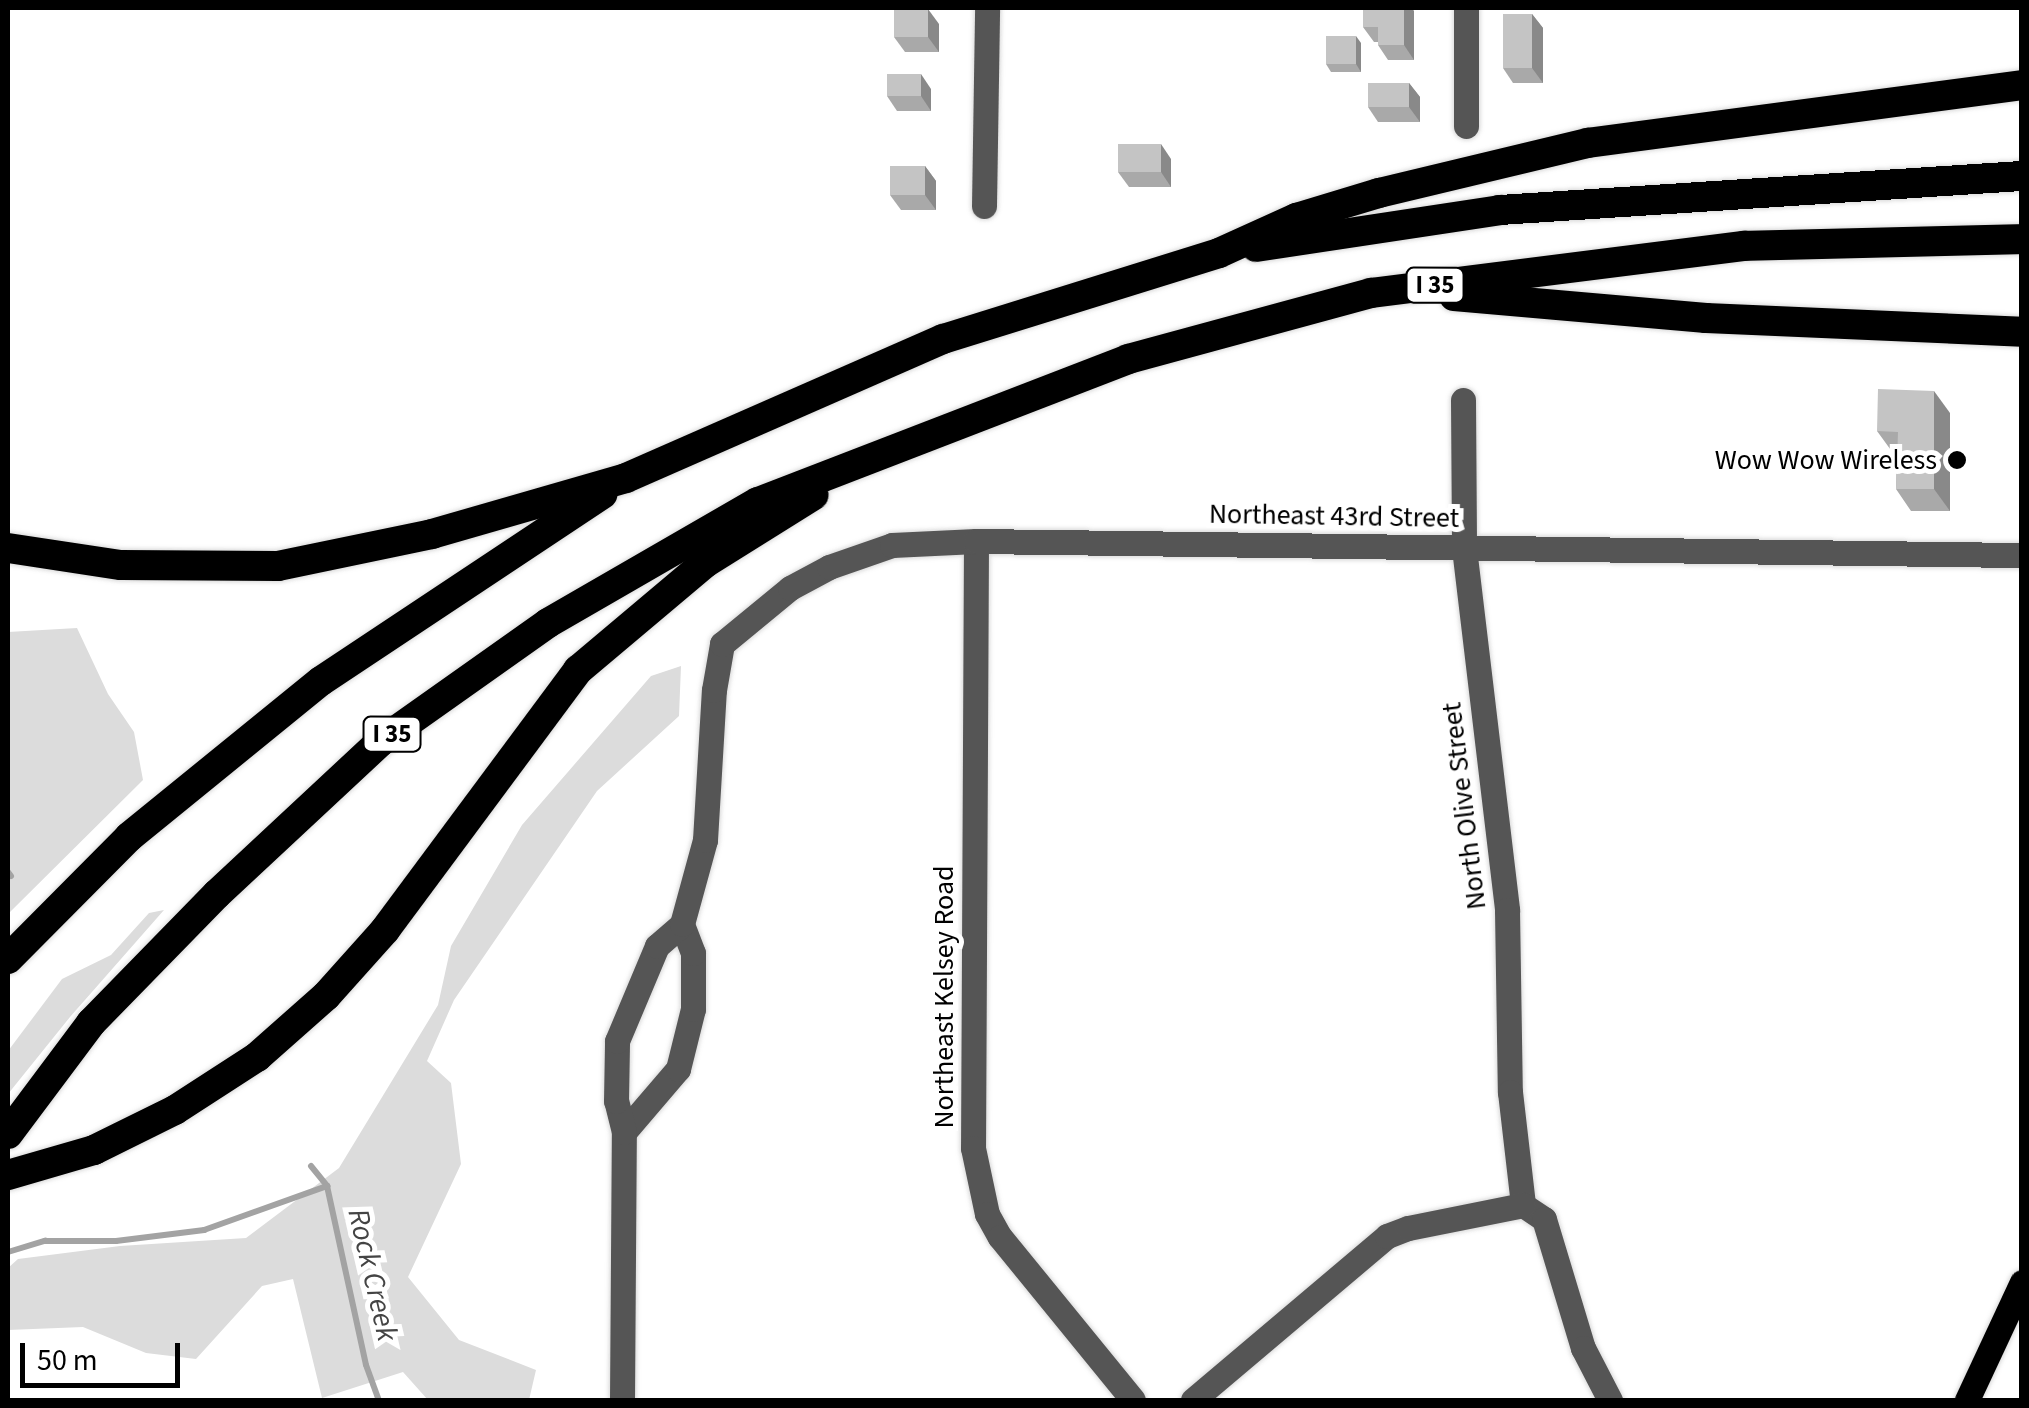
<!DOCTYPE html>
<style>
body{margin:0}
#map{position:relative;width:2029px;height:1408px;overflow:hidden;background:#fff;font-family:"Source Sans 3",sans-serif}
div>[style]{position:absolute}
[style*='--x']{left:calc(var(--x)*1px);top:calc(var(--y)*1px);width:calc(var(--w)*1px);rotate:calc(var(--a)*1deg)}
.green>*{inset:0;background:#dcdcdc}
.stream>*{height:6px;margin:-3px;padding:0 3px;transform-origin:3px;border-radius:3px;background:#a3a3a3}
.roads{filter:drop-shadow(0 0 2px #dbdbdb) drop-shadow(0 0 2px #dbdbdb)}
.minor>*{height:25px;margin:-12.5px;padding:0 12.5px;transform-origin:12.5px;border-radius:12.5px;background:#555}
.major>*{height:25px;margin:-12.5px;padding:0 12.5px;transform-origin:12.5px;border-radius:12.5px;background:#000}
.highway>*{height:30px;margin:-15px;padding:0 15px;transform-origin:15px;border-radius:15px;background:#000}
.wall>*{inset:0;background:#a9a9a9}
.shaded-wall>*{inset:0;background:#898989}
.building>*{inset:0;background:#c4c4c4}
.dots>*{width:28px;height:28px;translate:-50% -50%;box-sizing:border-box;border:5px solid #fff;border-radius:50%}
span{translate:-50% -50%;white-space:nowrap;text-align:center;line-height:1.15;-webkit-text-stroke:10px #fff;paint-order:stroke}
.shield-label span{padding:2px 8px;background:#fff;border:2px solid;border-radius:8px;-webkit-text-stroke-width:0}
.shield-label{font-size:25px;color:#000;font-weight:700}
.poi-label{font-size:28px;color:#000}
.right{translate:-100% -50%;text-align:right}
.street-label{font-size:28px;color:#000}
.water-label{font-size:30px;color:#444;font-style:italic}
.frame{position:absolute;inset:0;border:10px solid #000;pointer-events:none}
.scale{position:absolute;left:20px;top:1343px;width:160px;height:45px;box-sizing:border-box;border:5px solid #000;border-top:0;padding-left:12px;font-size:30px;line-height:35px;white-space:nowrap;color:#000;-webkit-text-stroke:8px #fff;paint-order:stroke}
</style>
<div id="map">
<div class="green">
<i style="clip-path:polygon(77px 628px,108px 694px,134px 732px,143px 780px,8px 914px,8px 632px)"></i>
<i style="clip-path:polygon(681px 666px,679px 716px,597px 791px,454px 1000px,427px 1061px,451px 1083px,461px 1164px,408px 1277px,459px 1340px,536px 1370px,529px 1400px,428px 1400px,403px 1372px,322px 1398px,293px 1279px,262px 1286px,196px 1359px,146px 1353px,83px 1327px,8px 1330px,8px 1268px,18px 1259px,120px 1246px,246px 1238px,339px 1168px,438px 1005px,451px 946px,522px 825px,651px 676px)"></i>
<i style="clip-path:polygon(164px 910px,70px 1017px,8px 1094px,8px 1051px,62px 979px,111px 955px,149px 913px)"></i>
</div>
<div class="stream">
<i style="--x:8;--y:872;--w:5;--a:53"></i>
<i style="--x:311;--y:1166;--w:26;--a:51"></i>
<i style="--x:327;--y:1186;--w:183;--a:77.7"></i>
<i style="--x:366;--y:1365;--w:37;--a:70"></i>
<i style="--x:8;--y:1252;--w:39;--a:-17"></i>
<i style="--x:45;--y:1241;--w:71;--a:0"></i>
<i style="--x:116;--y:1241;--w:89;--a:-7.1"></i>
<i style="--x:204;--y:1230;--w:131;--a:-19.7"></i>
</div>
<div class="roads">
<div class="minor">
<i style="--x:1466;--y:126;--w:118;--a:-90"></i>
<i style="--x:984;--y:206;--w:198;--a:-89.1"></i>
<i style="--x:1463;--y:400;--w:148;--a:89.6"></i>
<i style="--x:1464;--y:548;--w:365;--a:83.2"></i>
<i style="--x:1507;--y:910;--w:182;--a:89.1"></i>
<i style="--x:1510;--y:1092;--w:114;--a:83.4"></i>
<i style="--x:976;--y:541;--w:607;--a:90.28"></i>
<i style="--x:973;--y:1148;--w:67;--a:78"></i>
<i style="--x:987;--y:1214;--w:26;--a:61"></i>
<i style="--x:1000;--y:1237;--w:210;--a:50.8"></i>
<i style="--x:624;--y:1132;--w:83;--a:-49.4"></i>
<i style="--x:678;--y:1069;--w:62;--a:-76"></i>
<i style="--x:693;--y:1009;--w:56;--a:-90"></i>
<i style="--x:693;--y:953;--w:31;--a:-111"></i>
<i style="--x:1523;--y:1205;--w:25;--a:34"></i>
<i style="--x:1544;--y:1219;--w:135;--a:73.2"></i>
<i style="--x:1583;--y:1348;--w:59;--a:62.6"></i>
<i style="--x:622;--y:1400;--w:268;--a:-89.6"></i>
<i style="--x:624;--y:1132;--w:32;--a:-104"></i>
<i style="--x:616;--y:1101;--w:60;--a:-89"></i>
<i style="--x:617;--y:1041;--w:103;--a:-67.2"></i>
<i style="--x:657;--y:946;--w:33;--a:-41"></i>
<i style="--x:682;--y:924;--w:87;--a:-74.7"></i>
<i style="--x:705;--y:840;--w:150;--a:-86.6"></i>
<i style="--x:714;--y:690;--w:47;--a:-80.1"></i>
<i style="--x:722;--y:644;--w:88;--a:-39.5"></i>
<i style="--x:790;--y:588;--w:44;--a:-28.3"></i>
<i style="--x:829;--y:567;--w:67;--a:-19.2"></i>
<i style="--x:892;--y:545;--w:84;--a:-2.7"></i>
<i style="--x:976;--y:541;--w:1046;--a:0.77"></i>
<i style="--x:1193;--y:1400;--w:254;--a:-40.2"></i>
<i style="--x:1387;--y:1236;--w:22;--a:-21"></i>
<i style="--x:1408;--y:1228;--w:117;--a:-11.3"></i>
</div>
<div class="major">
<i style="--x:1967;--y:1400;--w:130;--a:-65"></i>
</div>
<div class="highway">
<i style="--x:1256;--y:247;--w:247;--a:-8.6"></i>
<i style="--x:1500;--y:210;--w:523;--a:-3.73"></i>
<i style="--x:1454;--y:296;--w:253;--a:5"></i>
<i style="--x:1706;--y:318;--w:316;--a:2.5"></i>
<i style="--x:8;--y:548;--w:114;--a:8.6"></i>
<i style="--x:121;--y:565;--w:157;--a:0.4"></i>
<i style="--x:278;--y:566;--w:157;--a:-11.7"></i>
<i style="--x:432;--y:534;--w:202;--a:-16.1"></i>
<i style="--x:626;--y:478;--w:346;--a:-23.7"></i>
<i style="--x:943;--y:339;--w:289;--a:-17.3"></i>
<i style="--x:1219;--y:253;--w:85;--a:-24.4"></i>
<i style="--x:1296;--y:218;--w:87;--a:-16.8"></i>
<i style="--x:1379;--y:193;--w:215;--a:-13.5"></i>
<i style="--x:1588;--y:143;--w:438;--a:-7.6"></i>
<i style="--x:8;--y:959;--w:172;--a:-45.2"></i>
<i style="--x:129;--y:837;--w:247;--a:-39.1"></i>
<i style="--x:321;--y:681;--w:338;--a:-33.6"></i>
<i style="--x:8;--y:1134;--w:139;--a:-53.2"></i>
<i style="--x:91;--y:1023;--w:180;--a:-45.7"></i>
<i style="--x:217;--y:894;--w:223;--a:-43"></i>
<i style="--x:380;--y:742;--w:206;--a:-35.3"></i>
<i style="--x:548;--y:623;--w:242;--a:-30"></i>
<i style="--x:758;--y:502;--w:397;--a:-21.1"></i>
<i style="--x:1128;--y:359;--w:252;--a:-15.2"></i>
<i style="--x:1371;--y:293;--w:376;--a:-7.2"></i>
<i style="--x:1744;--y:246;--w:278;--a:-1.4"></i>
<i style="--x:8;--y:1175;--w:90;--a:-16.2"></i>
<i style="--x:94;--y:1150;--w:90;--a:-26.3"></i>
<i style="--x:175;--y:1110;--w:98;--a:-32.9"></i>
<i style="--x:257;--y:1057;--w:92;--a:-41.5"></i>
<i style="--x:326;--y:996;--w:89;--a:-48.2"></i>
<i style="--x:385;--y:930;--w:324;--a:-53.4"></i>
<i style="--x:578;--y:670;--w:166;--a:-40.1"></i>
<i style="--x:705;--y:563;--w:128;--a:-32"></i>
</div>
</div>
<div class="wall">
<i style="clip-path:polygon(1414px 11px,1414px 60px,1388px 60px,1378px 45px,1378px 42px,1374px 42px,1363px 27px)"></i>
<i style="clip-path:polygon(1532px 14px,1543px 28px,1543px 83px,1513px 83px,1503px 68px)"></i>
<i style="clip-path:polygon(939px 24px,939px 52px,905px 52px,894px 37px)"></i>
<i style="clip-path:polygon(1361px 43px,1361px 72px,1331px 72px,1326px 64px)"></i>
<i style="clip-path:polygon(1409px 83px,1420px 97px,1420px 122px,1378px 122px,1368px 107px)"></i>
<i style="clip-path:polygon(931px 89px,931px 111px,897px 111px,887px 96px)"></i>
<i style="clip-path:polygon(1171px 159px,1171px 187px,1129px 187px,1118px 172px)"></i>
<i style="clip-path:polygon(925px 166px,936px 181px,936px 210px,901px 210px,890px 195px)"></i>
<i style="clip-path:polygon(1950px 413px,1950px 511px,1911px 511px,1896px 489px,1897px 453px,1893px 453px,1877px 431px)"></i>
</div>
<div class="shaded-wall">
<i style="clip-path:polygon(1404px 8px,1412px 8px,1414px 11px,1414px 60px,1404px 45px)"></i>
<i style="clip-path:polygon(928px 9px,939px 24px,939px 52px,928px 37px)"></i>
<i style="clip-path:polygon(1532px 14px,1543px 28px,1543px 83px,1532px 68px)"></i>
<i style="clip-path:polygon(1356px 36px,1361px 43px,1361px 72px,1356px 64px)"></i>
<i style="clip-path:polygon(921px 74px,931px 89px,931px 111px,921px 96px)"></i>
<i style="clip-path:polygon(1409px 83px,1420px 97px,1420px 122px,1409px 107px)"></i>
<i style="clip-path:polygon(1161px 144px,1171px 159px,1171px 187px,1161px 172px)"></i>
<i style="clip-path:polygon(925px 166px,936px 181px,936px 210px,925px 195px)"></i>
<i style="clip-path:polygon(1934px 391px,1950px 413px,1950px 511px,1934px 489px)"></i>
</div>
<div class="building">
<i style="clip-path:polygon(1363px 8px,1404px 8px,1404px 45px,1378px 45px,1378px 27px,1363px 27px)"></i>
<i style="clip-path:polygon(894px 9px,928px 9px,928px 37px,894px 37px)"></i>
<i style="clip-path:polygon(1503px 14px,1532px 14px,1532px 68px,1503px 68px)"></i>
<i style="clip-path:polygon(1326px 36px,1356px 36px,1356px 64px,1326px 64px)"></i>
<i style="clip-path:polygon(887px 74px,921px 74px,921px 96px,887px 96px)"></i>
<i style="clip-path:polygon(1368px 83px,1409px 83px,1409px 107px,1368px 107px)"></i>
<i style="clip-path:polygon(1118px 144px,1161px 144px,1161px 172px,1118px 172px)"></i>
<i style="clip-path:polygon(890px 166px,925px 166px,925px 195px,890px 195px)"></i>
<i style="clip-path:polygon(1878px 389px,1934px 391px,1934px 489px,1896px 489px,1898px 432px,1877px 431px)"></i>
</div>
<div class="dots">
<i style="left:1957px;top:460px;background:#000"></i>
</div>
<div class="shield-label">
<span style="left:1435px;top:285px">I 35</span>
<span style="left:392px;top:734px">I 35</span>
</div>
<div class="poi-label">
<span class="right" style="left:1937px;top:460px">Wow Wow Wireless</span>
</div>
<div class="street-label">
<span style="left:1334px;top:516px;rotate:1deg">Northeast 43rd Street</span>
<span style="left:1464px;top:806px;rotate:-97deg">North Olive Street</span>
<span style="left:944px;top:997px;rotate:-90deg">Northeast Kelsey Road</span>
</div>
<div class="water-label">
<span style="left:372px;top:1275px;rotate:77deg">Rock Creek</span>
</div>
<div class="frame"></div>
<div class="scale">50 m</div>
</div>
